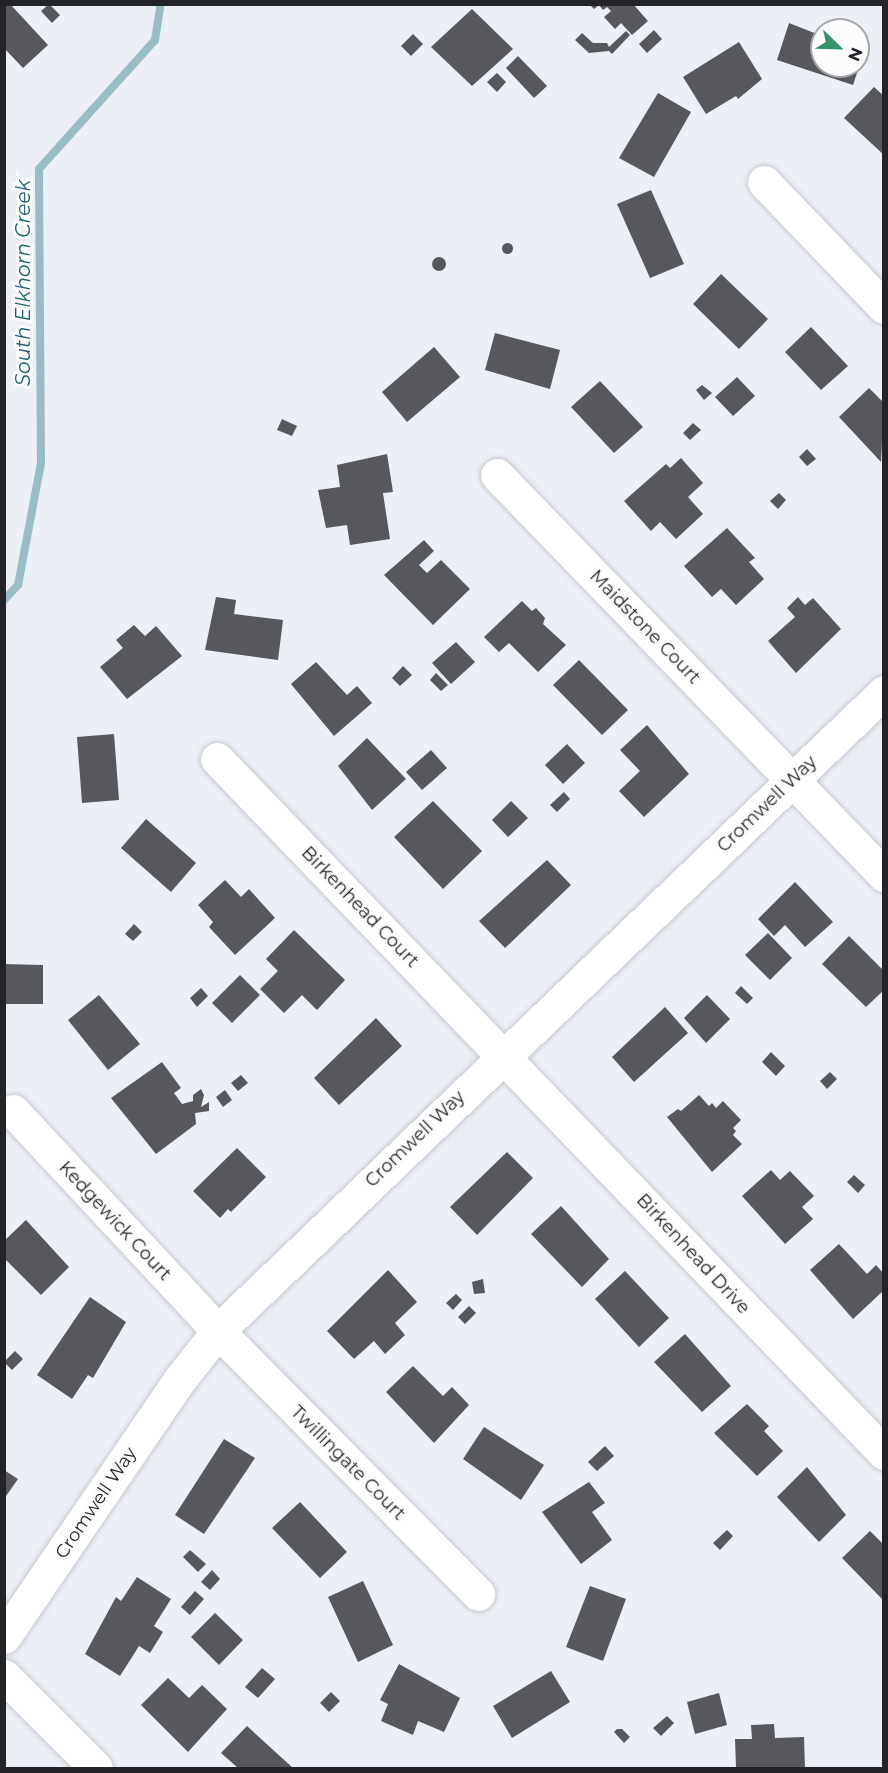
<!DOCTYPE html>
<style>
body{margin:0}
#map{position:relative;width:888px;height:1773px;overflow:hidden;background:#eceff6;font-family:Montserrat,sans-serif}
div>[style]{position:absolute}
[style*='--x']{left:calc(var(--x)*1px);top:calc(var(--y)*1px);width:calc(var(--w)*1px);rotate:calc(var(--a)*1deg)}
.stream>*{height:8px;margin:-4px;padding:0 4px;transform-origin:4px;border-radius:4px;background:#98bdc5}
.building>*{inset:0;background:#57585e}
.round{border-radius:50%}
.roads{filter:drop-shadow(0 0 2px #c5c8ce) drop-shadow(0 0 2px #c5c8ce)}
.minor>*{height:33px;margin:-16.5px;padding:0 16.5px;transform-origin:16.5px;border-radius:16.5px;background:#fff}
span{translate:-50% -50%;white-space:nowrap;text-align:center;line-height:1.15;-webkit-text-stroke:6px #fcfcfe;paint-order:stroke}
.street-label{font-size:18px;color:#232427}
.water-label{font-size:20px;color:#19626f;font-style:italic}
.frame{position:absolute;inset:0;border:6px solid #232427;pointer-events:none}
.north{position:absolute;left:810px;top:18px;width:60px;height:60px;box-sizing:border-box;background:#fcfcfe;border:2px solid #a5a6a8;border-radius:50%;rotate:113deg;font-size:16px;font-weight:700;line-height:24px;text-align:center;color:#232427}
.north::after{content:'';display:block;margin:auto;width:21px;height:27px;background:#33946e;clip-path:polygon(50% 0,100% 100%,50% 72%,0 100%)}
</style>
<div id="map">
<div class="stream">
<i style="--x:4;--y:600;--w:21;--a:-47"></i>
<i style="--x:18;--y:585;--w:124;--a:-79.3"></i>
<i style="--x:41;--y:463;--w:294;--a:-90.4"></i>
<i style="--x:39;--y:169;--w:173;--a:-48"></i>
<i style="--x:155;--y:40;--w:36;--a:-81"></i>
</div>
<div class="building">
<i style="clip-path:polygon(4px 4px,10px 4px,48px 45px,23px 68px,4px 48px)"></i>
<i style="clip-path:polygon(49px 4px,60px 15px,52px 23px,41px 11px)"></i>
<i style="clip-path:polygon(589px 4px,633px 4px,648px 21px,632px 35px,621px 23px,615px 29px,604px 17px,611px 11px,607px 7px,603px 10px,599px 5px,594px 9px)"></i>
<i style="clip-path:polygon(472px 9px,513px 49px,472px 86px,431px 47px)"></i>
<i style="clip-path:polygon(789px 23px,822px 36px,822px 66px,858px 66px,858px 46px,865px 49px,853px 85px,777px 60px)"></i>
<i style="clip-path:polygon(654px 30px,662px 39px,647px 53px,639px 44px)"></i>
<i style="clip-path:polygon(626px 31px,630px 35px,612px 54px,609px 51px,589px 53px,575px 40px,582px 33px,593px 43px,607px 43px,609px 47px)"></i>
<i style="clip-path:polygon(413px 34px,423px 44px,411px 56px,401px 46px)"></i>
<i style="clip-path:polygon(739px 42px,762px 79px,738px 99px,736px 96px,706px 114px,683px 77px)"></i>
<i style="clip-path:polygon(518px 56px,547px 86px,534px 98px,506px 68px)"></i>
<i style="clip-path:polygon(497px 73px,506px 82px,497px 92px,487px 82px)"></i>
<i style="clip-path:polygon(874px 87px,884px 96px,884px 155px,844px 118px)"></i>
<i style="clip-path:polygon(658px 93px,691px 112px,654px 177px,619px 158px)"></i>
<i style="clip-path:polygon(651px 190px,684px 264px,650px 278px,617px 204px)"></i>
<i class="round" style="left:501.5px;top:242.5px;width:11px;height:11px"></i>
<i class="round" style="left:432px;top:257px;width:14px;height:14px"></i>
<i style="clip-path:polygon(721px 274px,768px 319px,739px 349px,693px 304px)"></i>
<i style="clip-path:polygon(811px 327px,848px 366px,821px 390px,785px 352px)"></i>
<i style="clip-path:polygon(495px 333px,560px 350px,550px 389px,485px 370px)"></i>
<i style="clip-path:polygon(434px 347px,460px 377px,407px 422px,382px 392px)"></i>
<i style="clip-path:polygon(737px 377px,755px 396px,733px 416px,715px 397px)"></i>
<i style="clip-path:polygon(600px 381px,643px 427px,614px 453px,571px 407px)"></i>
<i style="clip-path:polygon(702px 385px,712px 393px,704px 400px,696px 390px)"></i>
<i style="clip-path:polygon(869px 388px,884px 403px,881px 462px,839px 417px)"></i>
<i style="clip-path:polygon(282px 419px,297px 426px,292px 436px,277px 430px)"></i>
<i style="clip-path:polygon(693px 423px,701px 430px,690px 440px,683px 433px)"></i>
<i style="clip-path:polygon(807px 449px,816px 459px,807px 466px,799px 457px)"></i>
<i style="clip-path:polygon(387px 454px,393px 492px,383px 493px,390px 539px,350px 545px,347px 525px,326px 528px,318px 490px,340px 487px,337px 465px)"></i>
<i style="clip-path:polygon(681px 458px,703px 483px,688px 497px,703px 514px,676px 539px,660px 522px,651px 531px,624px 501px,666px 464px,670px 468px)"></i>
<i style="clip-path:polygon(779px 493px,786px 500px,778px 509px,770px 501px)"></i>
<i style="clip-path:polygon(727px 528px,755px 558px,749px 562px,764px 579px,736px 605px,721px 589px,712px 597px,684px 566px)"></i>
<i style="clip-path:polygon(424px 540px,434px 551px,419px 565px,427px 573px,441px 560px,470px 589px,433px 625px,384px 575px)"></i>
<i style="clip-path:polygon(216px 597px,236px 600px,234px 614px,283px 620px,278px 660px,205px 650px)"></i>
<i style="clip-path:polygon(798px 597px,805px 605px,813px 598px,841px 629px,796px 673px,768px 641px,795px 617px,787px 608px)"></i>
<i style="clip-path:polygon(522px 601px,532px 611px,536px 608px,545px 618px,543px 624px,566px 645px,538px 672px,509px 643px,499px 652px,484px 637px)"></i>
<i style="clip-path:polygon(134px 625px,145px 636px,156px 626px,182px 656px,127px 699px,100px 667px,123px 648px,116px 640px)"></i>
<i style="clip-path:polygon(456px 642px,475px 662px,451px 684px,432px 663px)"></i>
<i style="clip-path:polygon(579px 660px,628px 710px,602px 735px,553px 685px)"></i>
<i style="clip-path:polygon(316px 662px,347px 695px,357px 686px,372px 703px,334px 736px,291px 684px)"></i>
<i style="clip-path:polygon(403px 666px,412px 675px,400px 686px,392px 678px)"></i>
<i style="clip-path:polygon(436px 673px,448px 685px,441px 691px,430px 680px)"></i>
<i style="clip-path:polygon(647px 725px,689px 774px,644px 817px,619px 791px,640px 771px,620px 750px)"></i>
<i style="clip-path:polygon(114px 734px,119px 800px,82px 803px,77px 737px)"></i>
<i style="clip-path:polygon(367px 738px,406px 779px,372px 810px,338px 766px)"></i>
<i style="clip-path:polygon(567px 744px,585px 763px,563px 784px,545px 765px)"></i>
<i style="clip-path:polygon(431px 750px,447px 768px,422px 790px,406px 772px)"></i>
<i style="clip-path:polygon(564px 792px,570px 799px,557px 812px,550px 805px)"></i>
<i style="clip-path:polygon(433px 801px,482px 851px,443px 889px,394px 837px)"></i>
<i style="clip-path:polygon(511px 801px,528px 818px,508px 837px,492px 820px)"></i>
<i style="clip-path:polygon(146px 819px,196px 863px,171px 892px,121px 848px)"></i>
<i style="clip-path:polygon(547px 860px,571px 885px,505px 948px,479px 921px)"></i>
<i style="clip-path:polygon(225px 880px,241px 897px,249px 889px,275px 918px,235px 955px,209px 927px,213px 922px,198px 905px)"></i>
<i style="clip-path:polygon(795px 882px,833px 922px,805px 947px,785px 925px,774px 936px,758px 919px)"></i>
<i style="clip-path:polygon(134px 924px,142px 932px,133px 941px,125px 934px)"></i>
<i style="clip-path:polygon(294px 930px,345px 980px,317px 1010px,302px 995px,284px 1013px,260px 989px,278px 971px,266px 959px)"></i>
<i style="clip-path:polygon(768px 933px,792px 958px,770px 980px,745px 955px)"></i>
<i style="clip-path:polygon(849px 936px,884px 971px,884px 990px,866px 1007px,822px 964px)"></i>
<i style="clip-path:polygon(4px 964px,43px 965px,43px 1004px,4px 1004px)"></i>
<i style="clip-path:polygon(240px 975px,260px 995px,232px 1023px,212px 1003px)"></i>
<i style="clip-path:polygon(741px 986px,753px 998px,747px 1004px,735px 993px)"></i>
<i style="clip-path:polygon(201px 988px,208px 996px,197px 1007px,190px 998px)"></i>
<i style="clip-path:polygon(99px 995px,140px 1044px,108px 1070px,68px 1020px)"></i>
<i style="clip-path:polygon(707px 995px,730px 1019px,706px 1043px,684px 1018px)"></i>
<i style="clip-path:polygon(665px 1007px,688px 1033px,634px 1082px,612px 1057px)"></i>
<i style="clip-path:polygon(376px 1018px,402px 1046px,339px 1105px,314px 1078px)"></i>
<i style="clip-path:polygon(771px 1052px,785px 1066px,776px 1076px,762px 1062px)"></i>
<i style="clip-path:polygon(162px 1062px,181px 1088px,174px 1093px,182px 1104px,193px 1101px,193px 1095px,201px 1089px,204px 1095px,201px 1107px,209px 1102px,209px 1111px,195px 1113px,196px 1124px,156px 1154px,111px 1098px)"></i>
<i style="clip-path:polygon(830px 1072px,837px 1079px,827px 1089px,820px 1081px)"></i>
<i style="clip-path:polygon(241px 1075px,248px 1083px,238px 1091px,231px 1083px)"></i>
<i style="clip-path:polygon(225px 1090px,232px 1100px,223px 1107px,216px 1097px)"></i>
<i style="clip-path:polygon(699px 1095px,709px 1106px,712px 1103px,716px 1108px,723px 1101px,741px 1120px,733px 1128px,736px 1131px,733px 1135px,742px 1144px,712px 1172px,667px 1117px,678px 1109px,681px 1111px)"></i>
<i style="clip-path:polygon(237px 1148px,266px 1177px,231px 1212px,228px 1209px,220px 1218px,193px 1191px)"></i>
<i style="clip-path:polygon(507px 1152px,533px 1178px,477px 1235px,450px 1207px)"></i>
<i style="clip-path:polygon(771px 1170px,780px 1180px,790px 1171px,814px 1196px,802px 1207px,813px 1219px,785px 1244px,742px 1196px)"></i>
<i style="clip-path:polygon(854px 1175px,865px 1185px,858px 1193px,847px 1182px)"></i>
<i style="clip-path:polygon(561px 1206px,609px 1259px,582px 1287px,531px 1234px)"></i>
<i style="clip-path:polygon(26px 1220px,69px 1267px,41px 1295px,4px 1258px,4px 1241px)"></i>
<i style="clip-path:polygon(839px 1244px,867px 1274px,876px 1265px,884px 1274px,883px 1291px,853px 1319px,810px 1270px)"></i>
<i style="clip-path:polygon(388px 1270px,417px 1302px,395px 1323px,405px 1335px,385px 1354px,374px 1341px,354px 1359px,327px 1331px)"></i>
<i style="clip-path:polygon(625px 1271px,669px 1318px,639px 1347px,595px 1299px)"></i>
<i style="clip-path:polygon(483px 1279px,485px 1293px,474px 1294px,472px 1282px)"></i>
<i style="clip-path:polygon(456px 1294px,462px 1300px,453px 1310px,446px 1303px)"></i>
<i style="clip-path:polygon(90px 1297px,126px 1322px,93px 1378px,88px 1375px,72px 1399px,37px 1375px)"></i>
<i style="clip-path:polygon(469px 1306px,476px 1313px,465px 1324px,458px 1317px)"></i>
<i style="clip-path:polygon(685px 1334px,731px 1386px,702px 1412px,654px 1362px)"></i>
<i style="clip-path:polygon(15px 1351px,23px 1359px,12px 1370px,4px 1362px)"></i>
<i style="clip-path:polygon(413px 1366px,443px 1396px,452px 1387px,469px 1405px,434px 1443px,386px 1392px)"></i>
<i style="clip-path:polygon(747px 1404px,769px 1426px,764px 1431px,783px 1451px,757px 1476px,714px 1433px)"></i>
<i style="clip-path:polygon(484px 1427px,544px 1465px,521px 1500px,463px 1459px)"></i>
<i style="clip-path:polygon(224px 1439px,255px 1458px,204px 1534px,175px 1515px)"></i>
<i style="clip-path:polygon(605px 1446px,614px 1456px,597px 1471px,588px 1462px)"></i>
<i style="clip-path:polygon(807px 1467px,846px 1515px,819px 1542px,777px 1497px)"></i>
<i style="clip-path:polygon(4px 1470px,18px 1479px,4px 1499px)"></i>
<i style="clip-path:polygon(589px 1482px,605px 1503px,592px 1512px,612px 1540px,581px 1564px,542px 1512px)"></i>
<i style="clip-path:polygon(300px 1502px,347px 1552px,320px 1578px,272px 1528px)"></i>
<i style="clip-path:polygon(727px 1530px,733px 1536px,720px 1550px,713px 1543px)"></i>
<i style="clip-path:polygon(870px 1531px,884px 1545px,884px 1601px,842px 1558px)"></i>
<i style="clip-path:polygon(190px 1550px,206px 1564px,198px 1572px,183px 1557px)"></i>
<i style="clip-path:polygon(212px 1570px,220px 1579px,210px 1590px,201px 1582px)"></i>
<i style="clip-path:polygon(137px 1577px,171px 1599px,154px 1626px,163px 1632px,150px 1653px,139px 1646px,120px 1676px,85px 1654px,116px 1597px,121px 1601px)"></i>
<i style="clip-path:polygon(363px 1581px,393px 1645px,358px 1662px,328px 1597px)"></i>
<i style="clip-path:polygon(590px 1586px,626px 1599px,603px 1661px,566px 1647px)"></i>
<i style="clip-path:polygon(195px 1591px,204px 1599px,190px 1615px,181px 1607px)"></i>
<i style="clip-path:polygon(215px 1613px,243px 1640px,219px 1665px,191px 1637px)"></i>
<i style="clip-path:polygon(399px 1664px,460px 1698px,444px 1732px,418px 1721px,413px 1735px,381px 1721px,388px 1704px,380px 1700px)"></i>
<i style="clip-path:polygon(262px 1668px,275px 1679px,258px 1698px,245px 1687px)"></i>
<i style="clip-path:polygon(551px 1671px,570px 1702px,512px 1738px,493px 1706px)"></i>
<i style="clip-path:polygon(168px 1678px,189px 1698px,202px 1685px,227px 1709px,188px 1752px,141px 1705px)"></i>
<i style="clip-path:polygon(331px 1692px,340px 1701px,329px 1712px,320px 1703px)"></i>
<i style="clip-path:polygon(719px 1693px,727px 1725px,695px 1734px,687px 1702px)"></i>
<i style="clip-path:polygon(667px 1716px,674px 1723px,661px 1736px,653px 1728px)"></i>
<i style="clip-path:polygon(774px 1724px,775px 1738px,804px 1737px,805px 1768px,736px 1768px,735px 1739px,752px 1739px,751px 1725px)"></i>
<i style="clip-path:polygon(247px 1726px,293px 1768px,238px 1768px,221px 1753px)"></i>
<i style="clip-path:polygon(617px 1729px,622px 1729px,630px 1737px,624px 1743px,614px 1732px)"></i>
</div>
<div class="roads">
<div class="minor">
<i style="--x:764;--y:182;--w:173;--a:46.2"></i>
<i style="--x:497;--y:475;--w:557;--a:45.95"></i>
<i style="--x:217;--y:759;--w:963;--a:46.14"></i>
<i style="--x:13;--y:1111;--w:301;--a:47"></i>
<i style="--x:218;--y:1331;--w:370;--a:45.3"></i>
<i style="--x:4;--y:1637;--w:314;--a:-55.7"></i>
<i style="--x:181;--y:1378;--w:60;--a:-51.8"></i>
<i style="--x:218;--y:1331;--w:923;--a:-43.81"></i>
<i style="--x:4;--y:1676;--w:130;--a:45"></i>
</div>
</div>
<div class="street-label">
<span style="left:645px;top:627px;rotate:46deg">Maidstone Court</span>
<span style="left:767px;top:804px;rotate:-44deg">Cromwell Way</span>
<span style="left:360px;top:907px;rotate:46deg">Birkenhead Court</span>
<span style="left:415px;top:1139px;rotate:-44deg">Cromwell Way</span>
<span style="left:115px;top:1221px;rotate:47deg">Kedgewick Court</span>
<span style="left:693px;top:1254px;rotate:47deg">Birkenhead Drive</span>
<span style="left:348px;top:1463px;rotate:45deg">Twillingate Court</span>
<span style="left:96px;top:1503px;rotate:-56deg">Cromwell Way</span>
</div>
<div class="water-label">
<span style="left:23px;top:283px;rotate:-90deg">South Elkhorn Creek</span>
</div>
<div class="frame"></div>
<div class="north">N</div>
</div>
